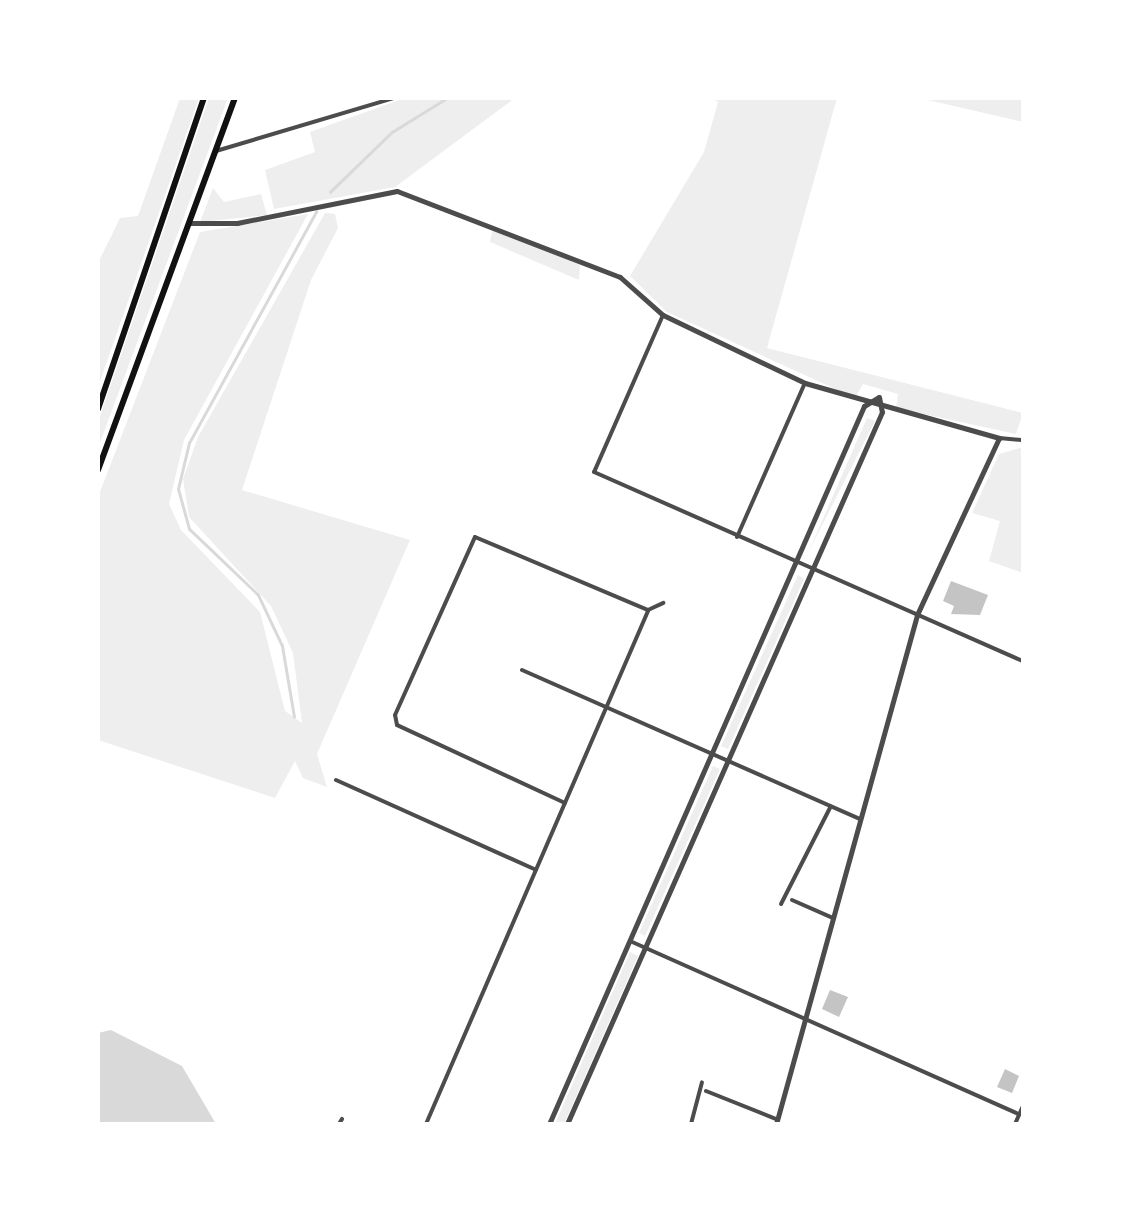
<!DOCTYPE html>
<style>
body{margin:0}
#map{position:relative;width:1121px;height:1222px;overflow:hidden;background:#fff;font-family:"Source Serif 4",serif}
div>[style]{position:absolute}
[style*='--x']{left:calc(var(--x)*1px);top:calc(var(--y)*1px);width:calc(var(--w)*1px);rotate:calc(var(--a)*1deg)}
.green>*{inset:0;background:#eee}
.water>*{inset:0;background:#d9d9d9}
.stream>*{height:2.5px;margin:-1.25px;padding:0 1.25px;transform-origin:1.25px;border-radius:1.25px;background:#d9d9d9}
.building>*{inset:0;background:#c4c4c4}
.minor>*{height:4px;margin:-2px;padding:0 2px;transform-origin:2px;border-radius:2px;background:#4c4c4c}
.tertiary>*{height:5px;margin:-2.5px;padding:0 2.5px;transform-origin:2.5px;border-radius:2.5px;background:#4c4c4c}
.primary>*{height:6px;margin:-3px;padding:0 3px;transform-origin:3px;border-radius:3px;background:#111}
span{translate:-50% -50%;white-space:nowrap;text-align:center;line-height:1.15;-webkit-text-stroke:10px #fff;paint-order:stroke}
.frame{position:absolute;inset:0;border:100px solid #fff;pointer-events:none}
</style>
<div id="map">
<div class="green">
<i style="clip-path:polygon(180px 98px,199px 98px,98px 387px,98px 263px,120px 218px,138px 216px)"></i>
<i style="clip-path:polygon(209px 98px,228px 98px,98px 448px,98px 422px)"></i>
<i style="clip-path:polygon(405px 98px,515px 98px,395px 187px,274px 209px,265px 170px,315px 152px,310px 132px)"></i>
<i style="clip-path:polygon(711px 98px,837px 98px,767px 348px,1023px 413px,1016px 434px,896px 408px,898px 394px,863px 384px,855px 398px,667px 312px,630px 276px,704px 152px,718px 102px)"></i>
<i style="clip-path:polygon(919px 98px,1023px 98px,1023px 122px)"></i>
<i style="clip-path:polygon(213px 188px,224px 202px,261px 194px,267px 215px,200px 222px)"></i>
<i style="clip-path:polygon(325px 213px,335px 214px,338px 228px,311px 280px,242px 490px,410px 540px,317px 754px,327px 787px,303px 778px,295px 761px,275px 798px,98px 740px,98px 497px,200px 232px,308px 214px,184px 440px,169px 504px,181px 530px,260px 612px,285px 711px,302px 723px,293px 653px,271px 606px,189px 517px,183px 479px,198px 437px)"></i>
<i style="clip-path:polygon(493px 228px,580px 265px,579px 280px,490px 242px)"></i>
<i style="clip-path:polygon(867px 418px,875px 421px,808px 553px)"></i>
<i style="clip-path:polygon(1023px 447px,1024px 447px,1023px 573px,989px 561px,1000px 521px,972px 513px,999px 454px)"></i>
<i style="clip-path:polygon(798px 575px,804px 579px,728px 749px,721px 746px)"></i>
<i style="clip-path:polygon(713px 766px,720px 769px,645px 936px,639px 933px)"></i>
<i style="clip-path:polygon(630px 952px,638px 956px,564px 1124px,555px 1124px)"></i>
</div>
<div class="water">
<i style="clip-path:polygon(111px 1030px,182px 1066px,216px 1124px,98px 1124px,98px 1033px)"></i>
</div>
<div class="stream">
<i style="--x:330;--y:192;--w:86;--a:-44.1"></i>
<i style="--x:392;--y:132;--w:65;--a:-31.7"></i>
<i style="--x:294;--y:717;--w:72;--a:-99.6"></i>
<i style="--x:282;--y:646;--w:56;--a:-115.2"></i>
<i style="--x:258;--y:595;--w:95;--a:-136.3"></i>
<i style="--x:189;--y:529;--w:41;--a:-105.4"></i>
<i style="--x:178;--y:489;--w:47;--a:-76.6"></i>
<i style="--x:189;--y:443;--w:264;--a:-61.2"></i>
</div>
<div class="building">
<i style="clip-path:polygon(951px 581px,988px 595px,980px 615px,951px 614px,954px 606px,943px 601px)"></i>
<i style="clip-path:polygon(830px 990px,848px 997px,839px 1017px,822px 1009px)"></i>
<i style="clip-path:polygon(1005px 1069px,1019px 1076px,1012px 1093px,997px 1087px)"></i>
</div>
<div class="minor">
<i style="--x:216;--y:151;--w:186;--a:-16.6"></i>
<i style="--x:663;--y:315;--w:171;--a:113.7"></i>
<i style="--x:594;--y:472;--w:470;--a:23.8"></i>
<i style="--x:999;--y:438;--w:25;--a:5"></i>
<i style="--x:737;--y:537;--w:168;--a:-66.2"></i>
<i style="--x:648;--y:610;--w:17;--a:-25"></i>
<i style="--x:522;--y:670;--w:369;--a:23.8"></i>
<i style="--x:336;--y:780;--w:219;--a:24.2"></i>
<i style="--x:565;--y:803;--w:185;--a:-155.1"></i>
<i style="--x:397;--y:725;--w:10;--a:-101"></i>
<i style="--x:395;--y:715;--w:195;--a:-65.8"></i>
<i style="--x:475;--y:537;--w:188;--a:22.9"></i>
<i style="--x:792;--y:900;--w:45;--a:23.7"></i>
<i style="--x:781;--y:904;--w:108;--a:-63"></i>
<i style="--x:630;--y:941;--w:426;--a:24"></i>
<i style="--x:706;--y:1091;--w:75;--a:21.8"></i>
<i style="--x:339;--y:1124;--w:6;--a:-59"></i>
<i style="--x:426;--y:1124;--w:559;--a:-66.6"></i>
<i style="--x:691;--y:1124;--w:43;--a:-75.3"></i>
<i style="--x:1015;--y:1124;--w:22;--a:-66"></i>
</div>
<div class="tertiary">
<i style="--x:189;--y:223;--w:48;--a:0"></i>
<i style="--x:237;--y:223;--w:163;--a:-11.3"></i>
<i style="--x:397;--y:191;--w:239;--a:21.1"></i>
<i style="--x:620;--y:277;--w:57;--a:41.5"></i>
<i style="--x:663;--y:315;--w:157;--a:25.6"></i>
<i style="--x:805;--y:383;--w:202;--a:15.8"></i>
<i style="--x:999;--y:438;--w:195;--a:114.9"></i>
<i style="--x:917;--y:615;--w:528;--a:105.48"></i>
<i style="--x:549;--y:1124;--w:784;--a:-66.31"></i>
<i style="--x:864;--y:406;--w:17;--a:-31"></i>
<i style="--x:879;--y:397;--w:15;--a:79"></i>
<i style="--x:882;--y:412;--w:779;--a:113.87"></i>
</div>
<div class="primary">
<i style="--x:98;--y:409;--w:329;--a:-71.2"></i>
<i style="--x:98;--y:470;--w:396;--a:-69.8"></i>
</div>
<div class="frame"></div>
</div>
